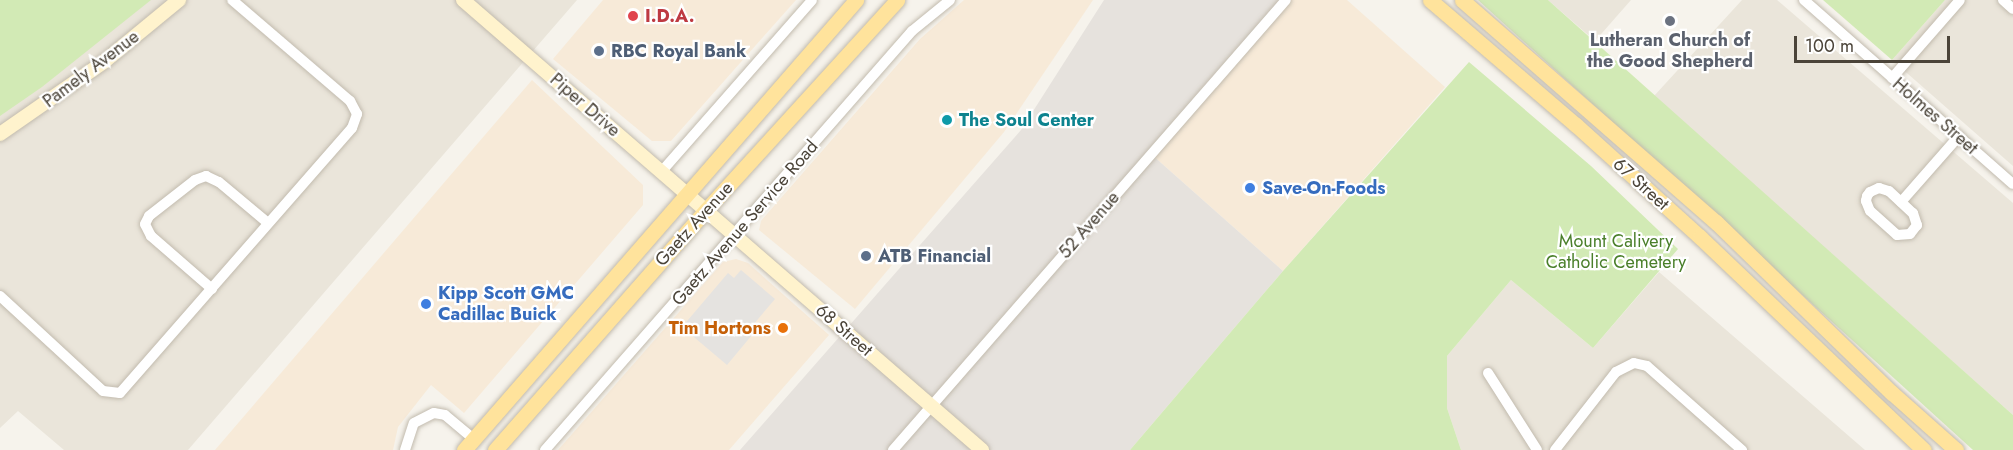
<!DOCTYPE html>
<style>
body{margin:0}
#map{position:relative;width:2013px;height:450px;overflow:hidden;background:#f6f3ec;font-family:Jost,sans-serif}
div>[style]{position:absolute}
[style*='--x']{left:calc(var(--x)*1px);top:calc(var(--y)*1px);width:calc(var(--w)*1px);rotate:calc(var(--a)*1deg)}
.residential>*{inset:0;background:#eae5da}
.commercial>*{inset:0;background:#f7ead8}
.industrial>*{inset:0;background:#e6e2dd}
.green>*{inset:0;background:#d2eab5}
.parking>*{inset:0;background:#e5e3e0}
.roads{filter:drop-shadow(0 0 2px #c2bbae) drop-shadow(0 0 2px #c2bbae)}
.street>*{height:10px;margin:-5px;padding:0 5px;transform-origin:5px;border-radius:5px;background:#fff}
.secondary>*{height:14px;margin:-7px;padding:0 7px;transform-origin:7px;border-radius:7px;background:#fff3cd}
.primary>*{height:15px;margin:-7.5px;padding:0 7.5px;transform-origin:7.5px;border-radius:7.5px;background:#ffe39c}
.dots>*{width:16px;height:16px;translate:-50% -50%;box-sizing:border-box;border:3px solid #fff;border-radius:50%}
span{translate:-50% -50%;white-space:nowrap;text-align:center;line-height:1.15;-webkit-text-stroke:4.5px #fff;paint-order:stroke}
.health-label{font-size:18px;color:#be3a42;font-weight:700}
.left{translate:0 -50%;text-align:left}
.worship-label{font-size:18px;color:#5b616d;font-weight:700}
.service-label{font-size:18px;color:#4e5e75;font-weight:700}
.street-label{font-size:18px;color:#4b4439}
.culture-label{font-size:18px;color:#0d838f;font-weight:700}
.shop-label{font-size:18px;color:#366cbe;font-weight:700}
.park-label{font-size:18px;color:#4a7f2a}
.food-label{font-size:18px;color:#c56008;font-weight:700}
.right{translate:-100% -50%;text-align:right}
.scale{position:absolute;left:1794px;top:36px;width:156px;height:27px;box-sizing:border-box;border:3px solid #4b4439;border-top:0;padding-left:8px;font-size:18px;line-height:21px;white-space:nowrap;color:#4b4439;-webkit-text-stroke:4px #fff;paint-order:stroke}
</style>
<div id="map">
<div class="residential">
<i style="clip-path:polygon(0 0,577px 0,188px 450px,64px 450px,18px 411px,0 428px)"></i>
<i style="clip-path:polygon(1548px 0,1631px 0,1595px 41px)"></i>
<i style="clip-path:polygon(1742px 0,1777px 0,2013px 203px,2013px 415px,1654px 96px)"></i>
<i style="clip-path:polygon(1945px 0,2013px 0,2013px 166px,1892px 60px)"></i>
<i style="clip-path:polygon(1659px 272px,1865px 450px,1461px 450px,1447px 408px,1447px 356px,1511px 280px,1593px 348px)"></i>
</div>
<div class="commercial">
<i style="clip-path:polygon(603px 0,796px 0,671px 141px,652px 141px,553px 59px)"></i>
<i style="clip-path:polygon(964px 0,1093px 0,1004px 132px,855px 309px,759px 230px,761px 221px,920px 39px)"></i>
<i style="clip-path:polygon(1285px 0,1347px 0,1445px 87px,1283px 271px,1151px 154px)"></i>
<i style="clip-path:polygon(532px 80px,643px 185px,643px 205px,464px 413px,431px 385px,398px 427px,393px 450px,215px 450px)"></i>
<i style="clip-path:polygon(736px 259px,748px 263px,829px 335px,729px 450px,558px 450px,723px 262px)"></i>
</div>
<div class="industrial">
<i style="clip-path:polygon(1104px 0,1285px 0,1151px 154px,1283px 271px,1130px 450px,740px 450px,1021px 130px)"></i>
</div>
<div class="green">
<i style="clip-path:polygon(0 0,151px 0,42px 87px,0 116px)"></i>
<i style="clip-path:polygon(1478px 0,1548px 0,2013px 415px,2013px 450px,1973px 450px)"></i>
<i style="clip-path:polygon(1823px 0,1945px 0,1892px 60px)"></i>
<i style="clip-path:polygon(1469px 62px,1591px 166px,1678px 249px,1593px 348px,1511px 280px,1447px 356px,1447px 408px,1461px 450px,1130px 450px,1283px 271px)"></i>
</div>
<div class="parking">
<i style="clip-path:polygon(741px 270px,775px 299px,753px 325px,757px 329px,727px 365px,682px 327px,728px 273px,734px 278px)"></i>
</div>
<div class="roads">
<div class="street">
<i style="--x:1804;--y:0;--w:278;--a:41.4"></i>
<i style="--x:2003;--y:0;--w:13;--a:42"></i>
<i style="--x:1892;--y:78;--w:103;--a:-48.9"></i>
<i style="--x:662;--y:171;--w:227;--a:-48.7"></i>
<i style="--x:1879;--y:188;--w:10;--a:17"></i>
<i style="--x:1889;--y:191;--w:33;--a:43"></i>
<i style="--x:1913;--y:213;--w:13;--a:72"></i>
<i style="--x:1917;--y:225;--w:11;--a:128"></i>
<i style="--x:1910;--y:234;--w:13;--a:176"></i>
<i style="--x:1897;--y:235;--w:36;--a:-138"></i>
<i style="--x:1870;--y:211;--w:11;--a:-112"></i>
<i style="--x:1866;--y:201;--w:5;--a:-79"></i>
<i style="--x:1867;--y:196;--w:5;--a:-53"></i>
<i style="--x:1870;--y:192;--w:10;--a:-24"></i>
<i style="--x:1901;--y:202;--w:88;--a:-48.7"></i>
<i style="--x:212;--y:289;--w:81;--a:-139"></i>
<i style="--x:151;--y:236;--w:13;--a:-117"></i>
<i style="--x:145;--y:224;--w:9;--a:-63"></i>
<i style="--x:149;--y:216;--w:58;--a:-38"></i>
<i style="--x:195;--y:180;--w:12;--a:-20"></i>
<i style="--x:206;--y:176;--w:14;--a:25"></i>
<i style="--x:219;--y:182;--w:64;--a:39.9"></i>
<i style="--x:0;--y:296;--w:140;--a:42.7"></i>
<i style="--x:103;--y:391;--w:17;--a:7"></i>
<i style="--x:120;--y:393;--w:352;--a:-48.8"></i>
<i style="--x:352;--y:128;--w:15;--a:-70"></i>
<i style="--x:357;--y:114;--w:15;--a:-118"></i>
<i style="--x:350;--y:101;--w:155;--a:-139.4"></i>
<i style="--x:1488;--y:373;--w:91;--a:57.5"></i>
<i style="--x:405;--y:450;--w:28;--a:-72"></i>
<i style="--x:414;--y:423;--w:22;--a:-27"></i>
<i style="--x:434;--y:413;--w:11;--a:10"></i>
<i style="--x:445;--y:415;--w:38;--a:40"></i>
<i style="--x:545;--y:450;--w:557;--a:-48.79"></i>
<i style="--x:912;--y:31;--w:49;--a:-39.2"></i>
<i style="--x:893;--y:450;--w:597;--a:-48.87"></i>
<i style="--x:1555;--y:450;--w:99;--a:-52"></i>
<i style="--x:1616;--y:372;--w:20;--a:-27"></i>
<i style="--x:1634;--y:363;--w:13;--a:13"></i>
<i style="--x:1647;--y:366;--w:127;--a:41.5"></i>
</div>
<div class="secondary">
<i style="--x:463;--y:0;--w:687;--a:40.93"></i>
<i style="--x:0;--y:134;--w:128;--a:-34.8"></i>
<i style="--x:105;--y:61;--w:96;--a:-39.5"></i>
</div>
<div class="primary">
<i style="--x:1430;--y:0;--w:192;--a:40.6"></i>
<i style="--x:1576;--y:125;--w:167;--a:42.1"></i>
<i style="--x:1700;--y:237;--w:309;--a:43.6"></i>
<i style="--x:1462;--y:0;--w:337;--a:41.2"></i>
<i style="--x:1716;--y:222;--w:245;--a:44.2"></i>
<i style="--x:1892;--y:393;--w:86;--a:41.7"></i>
<i style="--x:464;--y:450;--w:597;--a:-48.94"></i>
<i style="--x:495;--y:450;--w:320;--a:-48.7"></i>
<i style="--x:706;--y:210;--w:284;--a:-47.7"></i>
</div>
</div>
<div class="dots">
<i style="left:633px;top:16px;background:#e0444e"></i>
<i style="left:1670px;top:21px;background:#6b7280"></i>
<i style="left:599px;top:51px;background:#5c6f8a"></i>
<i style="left:947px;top:120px;background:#0f9aa8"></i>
<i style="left:1250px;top:188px;background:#3f7fe0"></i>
<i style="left:866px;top:256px;background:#5c6f8a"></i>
<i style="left:426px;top:304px;background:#3f7fe0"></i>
<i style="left:783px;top:328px;background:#e8710a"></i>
</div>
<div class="health-label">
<span class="left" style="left:645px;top:16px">I.D.A.</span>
</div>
<div class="worship-label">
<span style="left:1670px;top:51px">Lutheran Church of<br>the Good Shepherd</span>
</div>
<div class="service-label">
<span class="left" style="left:611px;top:51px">RBC Royal Bank</span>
<span class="left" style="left:878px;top:256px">ATB Financial</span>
</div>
<div class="street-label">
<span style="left:91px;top:69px;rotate:-37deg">Pamely Avenue</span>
<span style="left:585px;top:105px;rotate:41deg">Piper Drive</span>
<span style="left:1935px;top:116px;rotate:41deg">Holmes Street</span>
<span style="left:1641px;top:184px;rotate:42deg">67 Street</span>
<span style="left:745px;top:223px;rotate:-49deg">Gaetz Avenue Service Road</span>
<span style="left:694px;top:224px;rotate:-48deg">Gaetz Avenue</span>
<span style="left:1089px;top:225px;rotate:-49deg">52 Avenue</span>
<span style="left:844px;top:330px;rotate:41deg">68 Street</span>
</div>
<div class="culture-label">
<span class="left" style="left:959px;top:120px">The Soul Center</span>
</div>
<div class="shop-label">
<span class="left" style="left:1262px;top:188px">Save-On-Foods</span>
<span class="left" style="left:438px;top:304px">Kipp Scott GMC<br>Cadillac Buick</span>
</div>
<div class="park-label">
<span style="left:1616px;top:252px">Mount Calivery<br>Catholic Cemetery</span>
</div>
<div class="food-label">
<span class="right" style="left:771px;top:328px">Tim Hortons</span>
</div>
<div class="scale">100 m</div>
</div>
